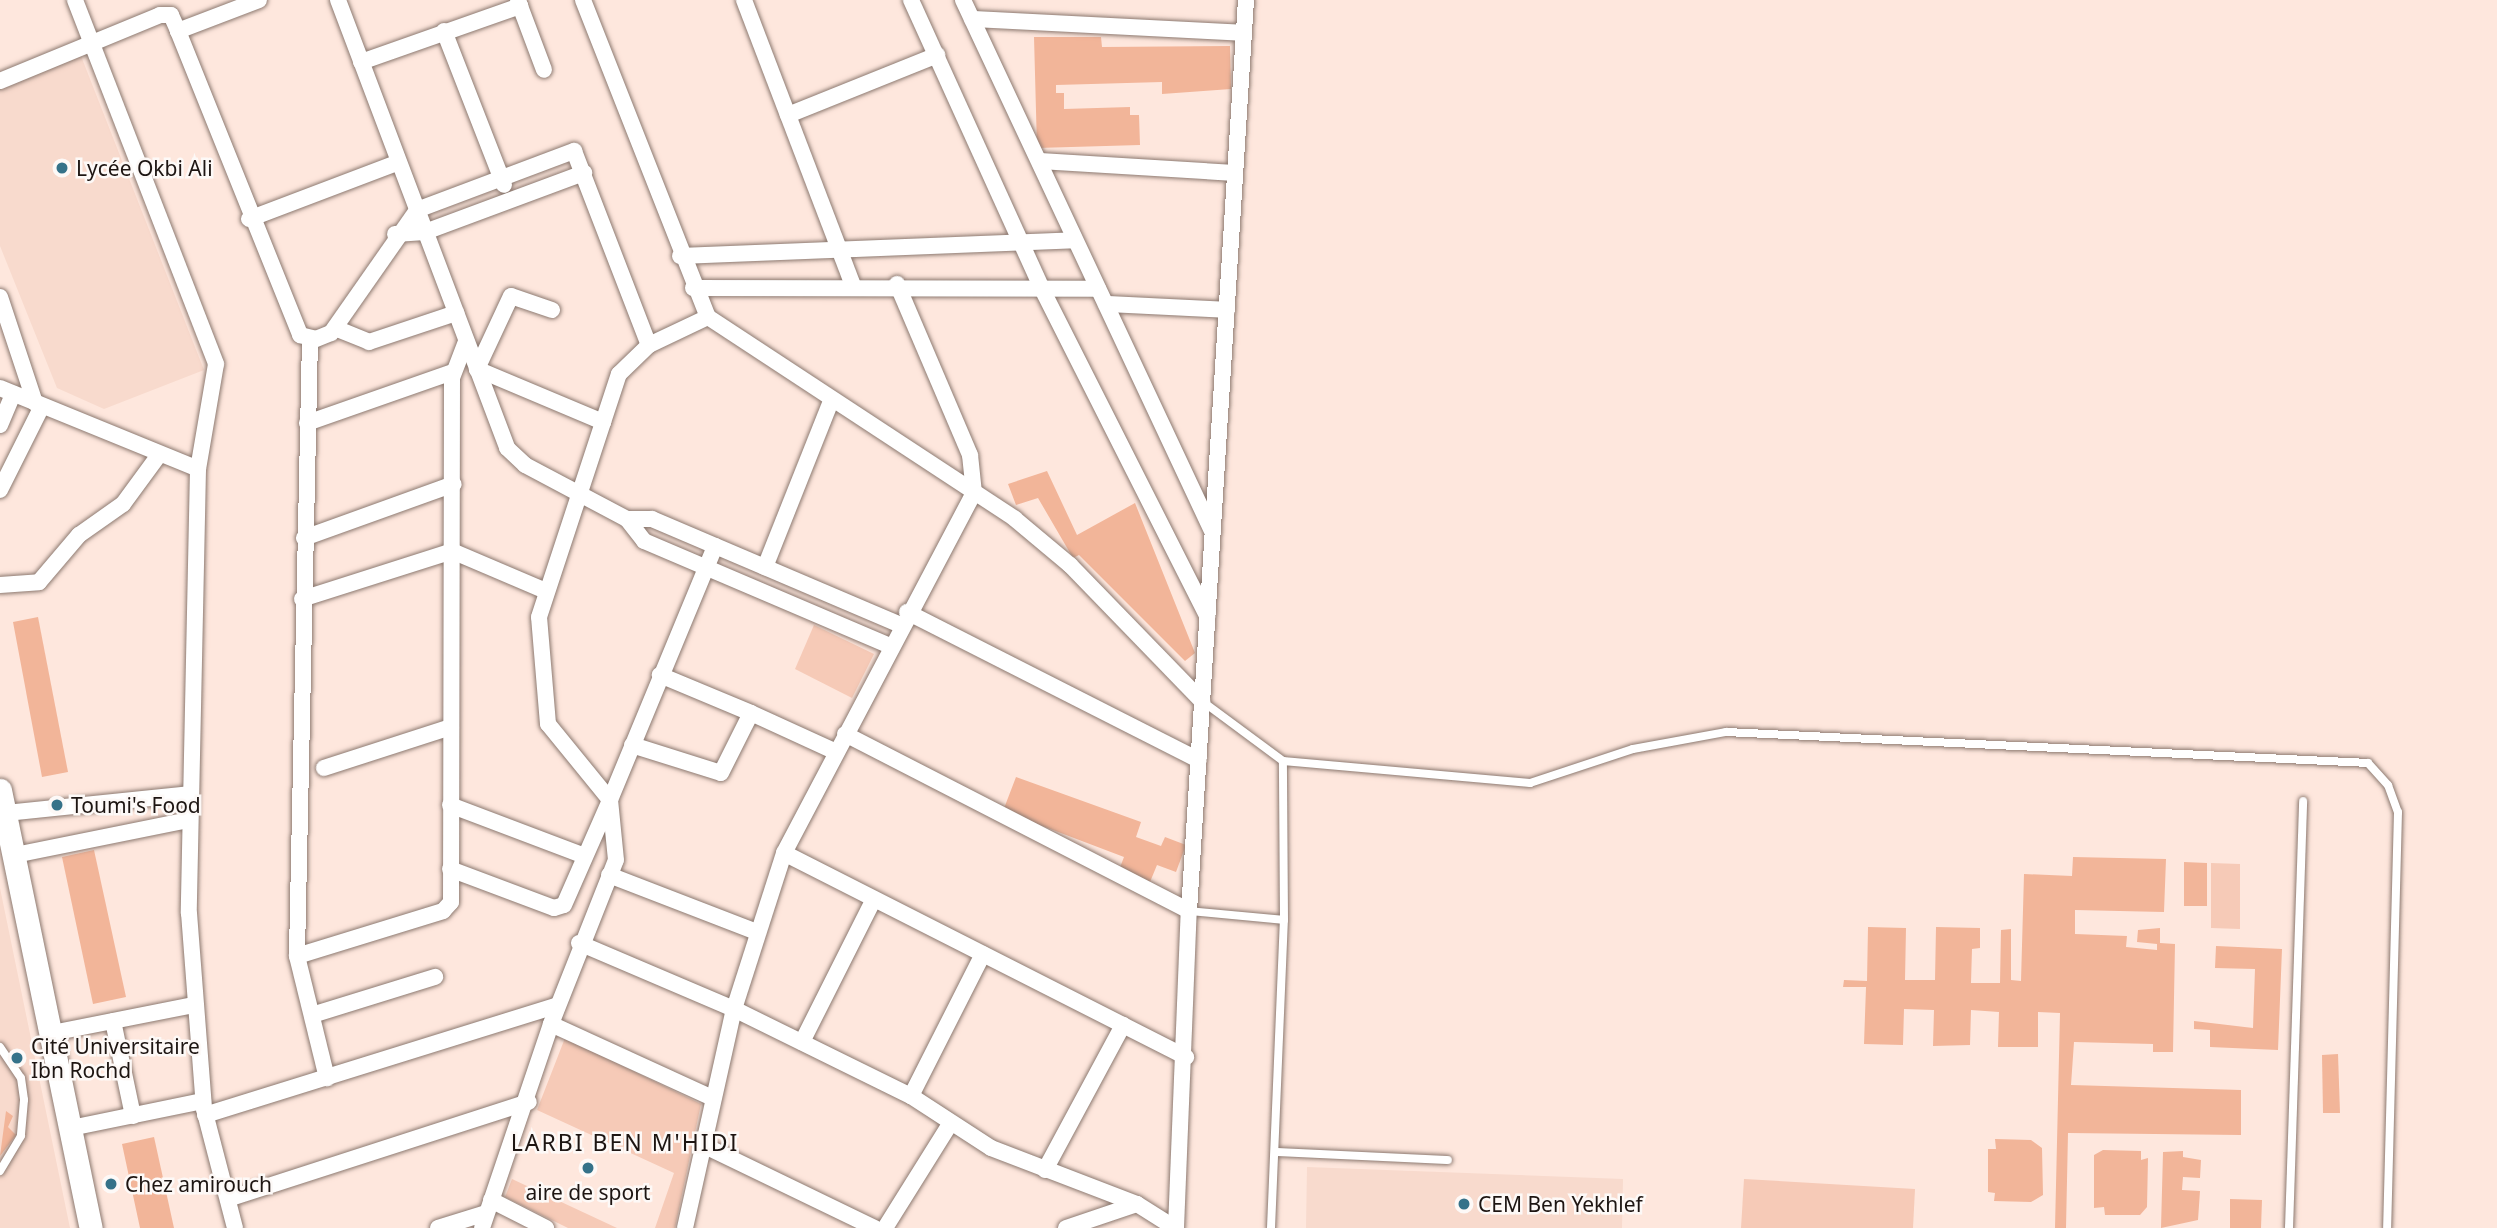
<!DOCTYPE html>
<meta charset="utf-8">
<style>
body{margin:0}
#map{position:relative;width:2497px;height:1228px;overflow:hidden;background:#fee7dd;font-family:"Noto Sans",sans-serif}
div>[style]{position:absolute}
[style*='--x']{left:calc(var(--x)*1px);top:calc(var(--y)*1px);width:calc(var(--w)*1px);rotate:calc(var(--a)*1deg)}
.built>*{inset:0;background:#f8dacd}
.green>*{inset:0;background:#f6cab7}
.building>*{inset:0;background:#f2b599}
.roads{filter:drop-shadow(0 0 2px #8c7970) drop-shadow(0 0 2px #8c7970)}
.service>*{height:8px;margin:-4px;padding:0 4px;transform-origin:4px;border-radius:4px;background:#fff}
.minor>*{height:16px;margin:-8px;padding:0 8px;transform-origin:8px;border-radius:8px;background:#fff}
.secondary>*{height:23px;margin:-11.5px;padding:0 11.5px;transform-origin:11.5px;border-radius:11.5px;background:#fff}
.dots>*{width:19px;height:19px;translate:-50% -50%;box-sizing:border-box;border:4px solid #fdf9f7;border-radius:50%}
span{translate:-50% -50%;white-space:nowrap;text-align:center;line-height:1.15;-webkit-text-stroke:5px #fdf9f7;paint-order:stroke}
.poi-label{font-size:21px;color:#1d1512}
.left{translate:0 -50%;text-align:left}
.neighbourhood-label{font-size:23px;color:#1d1512;letter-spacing:2px}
</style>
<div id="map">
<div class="built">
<i style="clip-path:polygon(81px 56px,204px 370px,104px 409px,57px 388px,0 246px,0 89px)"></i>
<i style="clip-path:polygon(0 888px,70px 1228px,0 1228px)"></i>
<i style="clip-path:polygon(1307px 1167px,1623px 1179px,1622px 1228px,1306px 1228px)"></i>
</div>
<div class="green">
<i style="clip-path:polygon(814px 625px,874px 654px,852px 698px,795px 669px)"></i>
<i style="clip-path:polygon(2211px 863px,2240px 864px,2240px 929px,2211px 928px)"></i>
<i style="clip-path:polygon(565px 1038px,701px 1104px,675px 1228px,655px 1228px,674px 1173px,537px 1110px)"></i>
<i style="clip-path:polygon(512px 1179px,617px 1228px,568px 1228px,505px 1197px)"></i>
<i style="clip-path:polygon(1744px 1179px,1915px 1189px,1913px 1228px,1741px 1228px)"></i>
</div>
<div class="building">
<i style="clip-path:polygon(1034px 37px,1101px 37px,1102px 47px,1230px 46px,1231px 89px,1162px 94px,1162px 82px,1056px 85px,1056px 93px,1064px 93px,1064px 109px,1130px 107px,1130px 115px,1139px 115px,1140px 145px,1037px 148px)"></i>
<i style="clip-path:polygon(1047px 471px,1077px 535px,1135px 503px,1195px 653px,1185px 661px,1079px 555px,1073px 558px,1038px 498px,1016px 505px,1008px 484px)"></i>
<i style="clip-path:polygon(38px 617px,68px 772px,42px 777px,13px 622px)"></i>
<i style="clip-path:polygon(1016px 777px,1141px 822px,1136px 837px,1161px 846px,1165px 837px,1186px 845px,1176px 872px,1157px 865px,1150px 882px,1119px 870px,1124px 857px,1003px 811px)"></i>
<i style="clip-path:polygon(94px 850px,126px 997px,93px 1004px,62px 857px)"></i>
<i style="clip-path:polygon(2073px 857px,2166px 859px,2164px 912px,2075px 910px,2075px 934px,2127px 936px,2126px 947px,2157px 950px,2157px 944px,2137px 942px,2138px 930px,2160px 928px,2160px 943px,2175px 944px,2173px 1052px,2153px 1052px,2153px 1044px,2074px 1042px,2071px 1085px,2241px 1090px,2241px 1135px,2068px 1133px,2066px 1228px,2055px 1228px,2060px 1013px,2038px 1012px,2038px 1047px,1998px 1047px,1999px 1012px,1971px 1010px,1970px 1045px,1933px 1046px,1934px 1010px,1904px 1009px,1903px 1045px,1864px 1044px,1866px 987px,1843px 987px,1844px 980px,1867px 981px,1868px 927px,1906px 928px,1905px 980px,1935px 980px,1936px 927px,1980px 928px,1980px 948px,1972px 949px,1971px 983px,2000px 983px,2001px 930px,2011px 929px,2011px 980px,2021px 981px,2024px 874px,2072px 876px)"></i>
<i style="clip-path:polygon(2184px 862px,2207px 863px,2207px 906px,2184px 906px)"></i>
<i style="clip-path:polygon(2216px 946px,2282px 949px,2278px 1050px,2210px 1047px,2210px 1030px,2194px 1029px,2194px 1021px,2253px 1028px,2255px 969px,2215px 968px)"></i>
<i style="clip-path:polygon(2338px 1054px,2340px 1113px,2323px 1113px,2322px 1055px)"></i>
<i style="clip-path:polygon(6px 1111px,13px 1116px,8px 1127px,16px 1135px,0 1156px)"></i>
<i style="clip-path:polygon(154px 1137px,174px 1228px,140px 1228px,122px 1144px)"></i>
<i style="clip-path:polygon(1995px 1139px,2031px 1140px,2042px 1148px,2043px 1195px,2031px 1202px,1994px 1201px,1995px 1193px,1988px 1192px,1988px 1149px,1996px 1149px)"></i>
<i style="clip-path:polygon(2103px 1150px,2141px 1151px,2141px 1160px,2148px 1158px,2147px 1207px,2140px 1215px,2105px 1215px,2104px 1207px,2094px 1208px,2094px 1155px)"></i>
<i style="clip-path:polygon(2183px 1151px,2183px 1157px,2201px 1160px,2200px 1178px,2183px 1177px,2182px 1190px,2200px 1191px,2198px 1220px,2161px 1228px,2163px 1152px)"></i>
<i style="clip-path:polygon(2230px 1199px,2262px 1200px,2261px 1228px,2230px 1228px)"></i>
</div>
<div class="roads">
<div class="service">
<i style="--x:1202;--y:701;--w:101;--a:36.5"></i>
<i style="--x:1283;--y:761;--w:248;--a:5.1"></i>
<i style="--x:1530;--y:783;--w:108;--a:-18.3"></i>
<i style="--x:1633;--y:749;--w:95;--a:-10.4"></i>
<i style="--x:1726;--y:732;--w:643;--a:2.76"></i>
<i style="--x:2368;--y:763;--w:30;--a:48"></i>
<i style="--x:2388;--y:785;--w:29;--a:70"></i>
<i style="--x:2398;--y:812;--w:416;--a:91.5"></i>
<i style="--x:1189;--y:911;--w:95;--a:5.4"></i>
<i style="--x:0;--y:1047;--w:37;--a:56"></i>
<i style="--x:21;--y:1078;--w:22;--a:82"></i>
<i style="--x:24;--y:1100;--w:36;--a:95"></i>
<i style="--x:21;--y:1136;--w:41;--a:121"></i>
<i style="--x:1276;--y:1152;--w:172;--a:2.7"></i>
<i style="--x:1271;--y:1228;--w:308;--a:-87.6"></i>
<i style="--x:1284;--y:920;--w:159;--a:-90.4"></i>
<i style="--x:2289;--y:1228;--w:427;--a:-88.1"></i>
</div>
<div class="minor">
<i style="--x:75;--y:0;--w:390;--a:68.8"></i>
<i style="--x:216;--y:364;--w:107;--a:99.7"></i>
<i style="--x:198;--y:469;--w:444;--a:91.2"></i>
<i style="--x:189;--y:913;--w:197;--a:85.6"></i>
<i style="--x:204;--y:1109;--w:123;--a:75.4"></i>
<i style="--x:259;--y:0;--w:87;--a:159.1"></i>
<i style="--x:178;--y:31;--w:328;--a:68.1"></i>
<i style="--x:300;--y:335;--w:16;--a:14"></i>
<i style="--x:316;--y:339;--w:16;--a:-22"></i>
<i style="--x:331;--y:333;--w:150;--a:-55"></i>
<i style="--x:417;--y:210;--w:168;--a:-20.6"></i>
<i style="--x:574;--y:151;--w:208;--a:68.9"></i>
<i style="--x:338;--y:0;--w:479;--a:69.3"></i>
<i style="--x:507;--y:448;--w:25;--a:43"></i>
<i style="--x:525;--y:465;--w:115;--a:27.9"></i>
<i style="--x:627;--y:519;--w:28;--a:52"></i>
<i style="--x:644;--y:541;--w:267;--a:23.1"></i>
<i style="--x:583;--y:0;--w:341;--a:68.5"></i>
<i style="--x:708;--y:317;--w:367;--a:33.3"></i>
<i style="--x:1015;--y:519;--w:72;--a:39.9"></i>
<i style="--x:1070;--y:565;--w:190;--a:45.9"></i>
<i style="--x:744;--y:0;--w:305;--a:69.1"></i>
<i style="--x:911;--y:0;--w:315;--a:65.6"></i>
<i style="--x:1041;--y:287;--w:369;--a:63.2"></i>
<i style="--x:963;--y:0;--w:586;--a:64.88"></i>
<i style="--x:520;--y:6;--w:68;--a:69.4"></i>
<i style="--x:972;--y:19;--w:272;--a:2.9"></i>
<i style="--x:444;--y:31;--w:165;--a:68.7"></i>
<i style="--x:361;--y:62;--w:169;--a:-19.4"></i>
<i style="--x:520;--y:6;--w:6;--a:-108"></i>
<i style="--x:0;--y:81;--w:173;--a:-22.4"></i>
<i style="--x:160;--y:15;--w:11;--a:0"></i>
<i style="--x:171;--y:15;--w:17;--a:66"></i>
<i style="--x:788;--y:115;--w:161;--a:-21.9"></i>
<i style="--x:1040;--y:161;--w:195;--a:3.5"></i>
<i style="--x:249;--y:219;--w:160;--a:-20.8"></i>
<i style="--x:395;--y:234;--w:30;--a:-4"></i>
<i style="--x:425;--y:232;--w:170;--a:-20.4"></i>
<i style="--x:680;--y:256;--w:395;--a:-2.3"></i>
<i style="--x:693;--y:288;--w:405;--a:0.1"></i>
<i style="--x:0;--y:297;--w:112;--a:71.7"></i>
<i style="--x:1106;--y:304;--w:121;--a:2.8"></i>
<i style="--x:552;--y:310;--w:43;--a:-161.1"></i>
<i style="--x:511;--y:296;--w:81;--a:115"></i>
<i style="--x:477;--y:369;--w:137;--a:22.8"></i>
<i style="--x:335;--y:328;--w:37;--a:22"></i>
<i style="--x:369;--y:342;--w:92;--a:-18.4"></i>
<i style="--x:310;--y:338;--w:618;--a:91.21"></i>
<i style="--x:297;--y:956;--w:126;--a:76.2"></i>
<i style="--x:0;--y:388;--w:214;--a:22.2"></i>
<i style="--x:307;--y:423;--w:155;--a:-19.3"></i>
<i style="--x:0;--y:425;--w:34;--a:-67"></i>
<i style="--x:0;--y:490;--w:94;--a:-63.4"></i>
<i style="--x:627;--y:519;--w:25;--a:0"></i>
<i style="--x:652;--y:519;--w:271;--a:23.1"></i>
<i style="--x:304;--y:538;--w:159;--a:-19.8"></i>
<i style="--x:765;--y:567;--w:179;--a:-68.3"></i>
<i style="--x:0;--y:585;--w:39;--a:-4"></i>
<i style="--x:39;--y:582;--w:62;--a:-49.6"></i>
<i style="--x:79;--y:535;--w:54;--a:-35.2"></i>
<i style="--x:123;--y:504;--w:61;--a:-53.7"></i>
<i style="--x:302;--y:599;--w:157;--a:-17.7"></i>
<i style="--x:452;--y:551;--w:102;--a:23.1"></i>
<i style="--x:907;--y:612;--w:327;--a:26.9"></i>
<i style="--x:751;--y:713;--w:94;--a:24.6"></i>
<i style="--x:845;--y:734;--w:387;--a:27.2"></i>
<i style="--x:632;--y:745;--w:93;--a:17.5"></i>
<i style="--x:721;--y:773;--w:67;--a:-63.4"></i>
<i style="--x:751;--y:713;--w:99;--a:-157.3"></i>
<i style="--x:324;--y:768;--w:133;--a:-17.9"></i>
<i style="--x:450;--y:805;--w:144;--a:20.7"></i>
<i style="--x:6;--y:813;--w:184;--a:-5.9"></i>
<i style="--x:784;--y:853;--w:451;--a:26.9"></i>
<i style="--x:15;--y:855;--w:177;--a:-11.4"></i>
<i style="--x:450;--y:869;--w:111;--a:20.6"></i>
<i style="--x:554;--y:908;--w:10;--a:-17"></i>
<i style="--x:564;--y:905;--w:115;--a:-66.3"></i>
<i style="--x:610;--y:800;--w:98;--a:-129.2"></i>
<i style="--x:548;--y:724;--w:107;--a:-94.8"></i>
<i style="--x:539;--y:617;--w:256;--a:-71.8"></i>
<i style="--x:619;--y:374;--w:42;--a:-44"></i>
<i style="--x:649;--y:345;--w:65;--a:-25.4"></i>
<i style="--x:609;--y:875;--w:159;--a:21.1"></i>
<i style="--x:579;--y:943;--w:168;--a:23.1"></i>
<i style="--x:734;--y:1009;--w:197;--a:26.2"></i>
<i style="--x:911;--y:1096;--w:95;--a:33"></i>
<i style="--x:991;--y:1148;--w:156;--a:21"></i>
<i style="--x:1137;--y:1204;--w:45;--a:32.3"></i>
<i style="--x:297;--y:956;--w:153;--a:-17.1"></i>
<i style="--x:443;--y:911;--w:12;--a:-48"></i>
<i style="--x:451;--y:902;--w:524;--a:-89.89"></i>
<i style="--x:452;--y:378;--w:40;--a:-69"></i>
<i style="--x:312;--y:1015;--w:129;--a:-17.2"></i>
<i style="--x:113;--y:1021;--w:97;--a:78.1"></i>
<i style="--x:551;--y:1024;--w:176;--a:-68.4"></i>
<i style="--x:616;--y:860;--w:60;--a:-95.7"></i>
<i style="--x:610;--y:800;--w:275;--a:-67.5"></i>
<i style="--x:52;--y:1033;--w:145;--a:-11.2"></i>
<i style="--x:802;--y:1042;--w:160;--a:-63.3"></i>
<i style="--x:911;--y:1096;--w:159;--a:-63.1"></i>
<i style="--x:205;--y:1115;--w:368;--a:-17.3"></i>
<i style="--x:71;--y:1128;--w:135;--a:-11.6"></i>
<i style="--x:703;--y:1145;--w:191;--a:25.8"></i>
<i style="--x:1045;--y:1170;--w:165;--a:-61.7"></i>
<i style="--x:228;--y:1199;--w:316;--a:-17.9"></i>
<i style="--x:491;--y:1200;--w:62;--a:27"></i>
<i style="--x:438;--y:1228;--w:50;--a:-17.4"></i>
<i style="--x:482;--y:1228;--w:215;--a:-71.3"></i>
<i style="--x:551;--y:1024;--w:178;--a:24.6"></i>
<i style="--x:685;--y:1228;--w:224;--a:-77.4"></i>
<i style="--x:734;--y:1009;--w:164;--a:-72.2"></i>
<i style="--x:784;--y:853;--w:407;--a:-62.2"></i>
<i style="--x:974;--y:493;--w:38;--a:-96"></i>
<i style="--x:970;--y:455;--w:186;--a:-113.1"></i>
<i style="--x:885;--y:1228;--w:123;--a:-58"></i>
<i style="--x:1066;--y:1228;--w:75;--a:-18.7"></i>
<i style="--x:1176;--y:1228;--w:317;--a:-87.7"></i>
<i style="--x:1189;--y:911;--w:913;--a:-86.42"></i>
</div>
<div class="secondary">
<i style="--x:0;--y:790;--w:447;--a:78.3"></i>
</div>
</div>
<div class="dots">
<i style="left:62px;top:168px;background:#357289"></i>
<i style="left:57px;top:805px;background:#357289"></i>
<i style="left:17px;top:1058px;background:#357289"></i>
<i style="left:588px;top:1168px;background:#357289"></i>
<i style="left:111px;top:1184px;background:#357289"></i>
<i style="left:1464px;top:1204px;background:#357289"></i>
</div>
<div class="poi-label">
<span class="left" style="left:76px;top:168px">Lycée Okbi Ali</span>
<span class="left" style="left:71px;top:805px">Toumi's Food</span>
<span class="left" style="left:31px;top:1058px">Cité Universitaire<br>Ibn Rochd</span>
<span class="left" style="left:125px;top:1184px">Chez amirouch</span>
<span style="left:588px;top:1192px">aire de sport</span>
<span class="left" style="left:1478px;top:1204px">CEM Ben Yekhlef</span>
</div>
<div class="neighbourhood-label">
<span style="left:625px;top:1142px">LARBI BEN M'HIDI</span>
</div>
</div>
